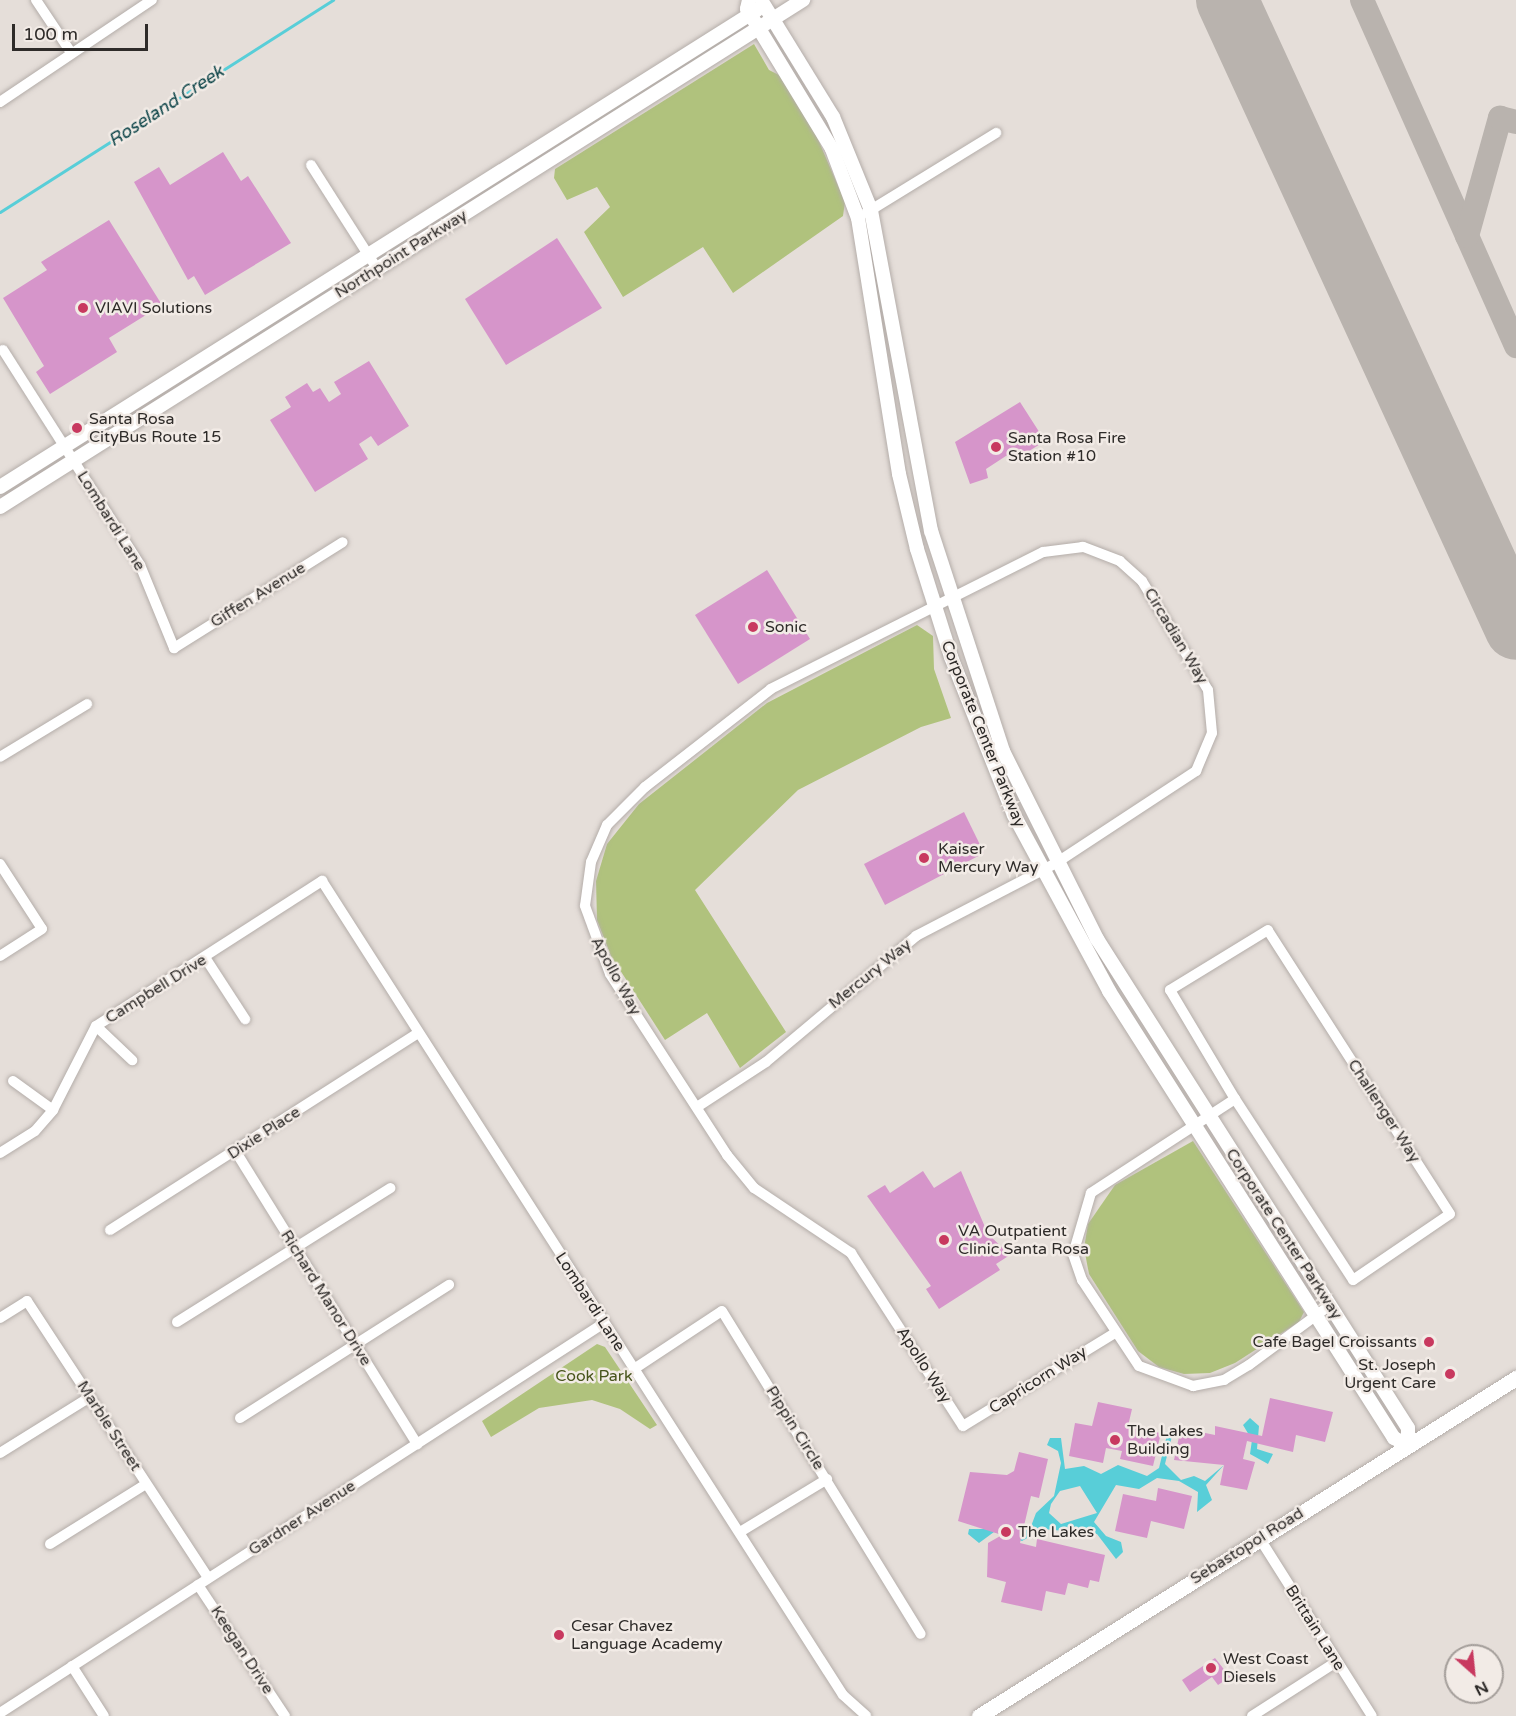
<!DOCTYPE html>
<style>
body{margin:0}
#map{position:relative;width:1516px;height:1716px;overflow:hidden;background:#e5ded9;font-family:"Varela Round",sans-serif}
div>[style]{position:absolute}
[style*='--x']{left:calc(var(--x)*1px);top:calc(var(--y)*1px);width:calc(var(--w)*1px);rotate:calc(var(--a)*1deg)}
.green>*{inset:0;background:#b0c27d}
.water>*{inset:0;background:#58ced8}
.stream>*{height:3px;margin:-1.5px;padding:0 1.5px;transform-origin:1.5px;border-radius:1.5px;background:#58ced8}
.taxiway>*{height:24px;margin:-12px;padding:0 12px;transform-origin:12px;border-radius:12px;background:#b9b3ae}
.runway>*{height:62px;margin:-31px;padding:0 31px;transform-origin:31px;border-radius:31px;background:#b9b3ae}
.building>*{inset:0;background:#d695ca}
.roads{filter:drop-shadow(0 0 2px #b4ada9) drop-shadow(0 0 2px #b4ada9)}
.minor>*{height:10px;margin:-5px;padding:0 5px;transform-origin:5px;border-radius:5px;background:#fff}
.tertiary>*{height:14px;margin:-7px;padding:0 7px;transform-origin:7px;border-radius:7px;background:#fff}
.secondary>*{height:15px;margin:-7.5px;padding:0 7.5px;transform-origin:7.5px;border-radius:7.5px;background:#fff}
.dots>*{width:16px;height:16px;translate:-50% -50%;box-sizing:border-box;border:3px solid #f2ebe6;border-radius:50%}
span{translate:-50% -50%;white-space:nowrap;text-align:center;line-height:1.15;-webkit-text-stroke:5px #f2ebe6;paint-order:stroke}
.street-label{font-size:16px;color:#2e2b29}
.poi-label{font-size:16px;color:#2e2b29}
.left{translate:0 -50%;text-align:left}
.right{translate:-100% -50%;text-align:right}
.park-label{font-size:16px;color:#47541c}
.water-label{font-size:18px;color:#0e4549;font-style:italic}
.north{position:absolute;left:1444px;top:1644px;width:60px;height:60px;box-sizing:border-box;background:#f2ebe6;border:2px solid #a49e9a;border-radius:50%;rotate:153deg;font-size:16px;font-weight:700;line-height:24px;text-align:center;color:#2e2b29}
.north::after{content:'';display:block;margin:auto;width:21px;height:27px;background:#c8395f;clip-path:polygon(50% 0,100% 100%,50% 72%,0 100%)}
.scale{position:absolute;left:12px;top:24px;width:136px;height:27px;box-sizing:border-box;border:3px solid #2e2b29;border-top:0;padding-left:8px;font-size:18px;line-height:21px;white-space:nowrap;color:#2e2b29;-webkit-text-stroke:4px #f2ebe6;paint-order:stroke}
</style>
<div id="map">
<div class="green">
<i style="clip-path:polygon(754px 44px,769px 70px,783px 77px,814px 130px,845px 202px,843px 216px,733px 293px,703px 247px,623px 297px,584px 232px,610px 207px,597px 187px,567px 200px,554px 178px,555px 169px)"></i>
<i style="clip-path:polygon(917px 625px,933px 636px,934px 669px,951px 718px,921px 727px,798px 790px,695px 890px,786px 1032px,740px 1068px,707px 1013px,665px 1040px,611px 956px,597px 920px,596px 881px,607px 844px,639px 804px,767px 703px)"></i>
<i style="clip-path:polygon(1193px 1141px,1304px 1312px,1299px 1322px,1235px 1363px,1210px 1373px,1184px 1374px,1159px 1367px,1138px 1351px,1089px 1274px,1084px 1248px,1088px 1224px,1115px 1185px)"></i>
<i style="clip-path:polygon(597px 1344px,605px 1347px,657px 1425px,650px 1429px,620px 1409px,592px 1400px,539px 1408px,491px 1437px,482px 1421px)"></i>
</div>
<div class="water">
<i style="clip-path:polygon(1250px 1418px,1259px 1426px,1257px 1449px,1273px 1454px,1268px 1464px,1250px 1454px,1252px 1440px,1243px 1425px)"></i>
<i style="clip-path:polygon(evenodd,1168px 1431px,1173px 1432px,1165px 1464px,1181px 1480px,1194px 1476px,1205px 1481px,1224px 1465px,1206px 1485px,1212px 1500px,1197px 1512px,1198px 1492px,1179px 1481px,1157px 1478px,1139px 1489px,1116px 1485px,1094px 1522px,1106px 1536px,1121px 1542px,1123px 1552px,1116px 1559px,1097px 1534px,1043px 1529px,1022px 1541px,994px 1532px,979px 1543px,968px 1534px,969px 1529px,1030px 1529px,1036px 1513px,1054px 1496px,1061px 1463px,1058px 1451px,1047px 1445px,1050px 1438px,1061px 1438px,1065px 1469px,1084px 1466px,1101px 1474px,1118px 1465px,1147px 1476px,1159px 1468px,1168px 1431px,1080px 1486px,1097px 1513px,1061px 1524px,1049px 1513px,1051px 1504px,1060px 1491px,1080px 1486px)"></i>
</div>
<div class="stream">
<i style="--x:0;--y:212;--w:395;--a:-32.5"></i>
</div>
<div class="taxiway">
<i style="--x:1362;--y:0;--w:379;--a:66"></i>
<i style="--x:1467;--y:236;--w:123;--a:-74.4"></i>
<i style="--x:1500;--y:118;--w:16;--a:14"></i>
</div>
<div class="runway">
<i style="--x:1227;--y:0;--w:692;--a:65.32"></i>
</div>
<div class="building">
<i style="clip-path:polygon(223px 152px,241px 181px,248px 176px,291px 243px,205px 295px,194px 276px,188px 280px,134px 182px,159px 167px,170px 185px)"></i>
<i style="clip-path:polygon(109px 220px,162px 305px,109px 338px,117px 352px,50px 394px,36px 372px,44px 366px,3px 298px,47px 270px,41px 262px)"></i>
<i style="clip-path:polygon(557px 238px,602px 308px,506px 365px,465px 299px)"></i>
<i style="clip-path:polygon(369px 361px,409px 426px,378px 446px,371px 436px,359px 444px,368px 459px,315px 492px,270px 420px,291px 407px,285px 397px,307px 383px,313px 392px,320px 388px,329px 402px,341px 394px,334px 382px)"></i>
<i style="clip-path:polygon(1020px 402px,1045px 441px,1018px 458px,1012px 452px,986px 469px,988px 478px,970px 484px,955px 442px)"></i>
<i style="clip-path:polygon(767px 570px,810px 639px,738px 684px,695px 615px)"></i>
<i style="clip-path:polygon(964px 812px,984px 853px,885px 905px,864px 864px)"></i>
<i style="clip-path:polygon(923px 1171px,934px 1188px,961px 1171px,988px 1234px,1010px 1255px,996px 1264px,1000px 1270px,939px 1309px,926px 1289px,931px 1286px,867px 1196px,885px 1185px,890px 1193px)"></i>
<i style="clip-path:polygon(1270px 1398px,1333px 1412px,1325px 1442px,1296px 1435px,1293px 1452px,1247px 1441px,1243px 1459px,1255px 1462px,1247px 1490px,1220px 1485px,1224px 1465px,1174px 1460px,1181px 1428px,1215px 1435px,1215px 1426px,1262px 1436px)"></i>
<i style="clip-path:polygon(1098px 1402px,1132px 1409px,1128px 1426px,1161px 1433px,1153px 1466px,1120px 1459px,1122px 1451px,1106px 1448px,1103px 1463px,1069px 1456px,1075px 1423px,1092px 1426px)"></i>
<i style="clip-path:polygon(1019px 1452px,1048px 1459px,1039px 1498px,1031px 1496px,1020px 1543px,1036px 1547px,1037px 1539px,1105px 1555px,1099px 1582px,1090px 1580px,1088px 1588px,1068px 1583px,1065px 1595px,1046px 1591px,1042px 1611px,1001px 1602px,1006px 1582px,987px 1577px,988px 1543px,1002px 1535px,958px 1521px,970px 1472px,1007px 1475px,1014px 1471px)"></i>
<i style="clip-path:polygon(1158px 1488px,1192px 1496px,1184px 1529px,1151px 1521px,1147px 1538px,1115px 1531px,1123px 1494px,1156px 1501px)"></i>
<i style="clip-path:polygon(1215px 1658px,1230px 1677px,1218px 1685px,1212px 1677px,1190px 1692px,1182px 1680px)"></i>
</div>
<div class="roads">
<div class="minor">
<i style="--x:36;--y:0;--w:61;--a:56.3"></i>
<i style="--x:0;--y:102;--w:183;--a:-33.9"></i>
<i style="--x:311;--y:165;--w:117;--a:57.5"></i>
<i style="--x:866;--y:213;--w:153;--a:-31.6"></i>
<i style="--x:3;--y:350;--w:255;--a:57.5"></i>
<i style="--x:140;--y:565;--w:90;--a:67.7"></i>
<i style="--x:174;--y:648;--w:199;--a:-32.1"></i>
<i style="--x:0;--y:757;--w:102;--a:-31.3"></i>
<i style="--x:0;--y:864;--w:77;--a:57.1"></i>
<i style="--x:42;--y:929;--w:50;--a:147.3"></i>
<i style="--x:206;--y:959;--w:72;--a:57"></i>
<i style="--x:96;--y:1026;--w:50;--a:43.4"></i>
<i style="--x:13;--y:1081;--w:49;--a:35.9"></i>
<i style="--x:1235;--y:1099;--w:216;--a:56.9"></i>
<i style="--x:1353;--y:1280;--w:117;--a:-34.2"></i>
<i style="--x:1450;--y:1214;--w:337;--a:-122.7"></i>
<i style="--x:1268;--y:930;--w:115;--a:148.5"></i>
<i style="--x:1170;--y:990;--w:127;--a:59.2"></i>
<i style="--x:1235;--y:1099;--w:172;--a:146.9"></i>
<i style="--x:1091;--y:1193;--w:64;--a:106.4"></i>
<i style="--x:1073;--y:1254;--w:28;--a:71"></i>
<i style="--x:1082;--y:1280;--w:103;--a:56.5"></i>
<i style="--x:1139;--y:1366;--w:58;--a:20.3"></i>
<i style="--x:1193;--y:1386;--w:32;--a:-11"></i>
<i style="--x:1224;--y:1380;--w:29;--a:-31"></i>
<i style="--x:1249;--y:1365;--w:101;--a:-36.5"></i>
<i style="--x:697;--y:1107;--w:82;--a:-33.1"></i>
<i style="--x:766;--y:1062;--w:196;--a:-40"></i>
<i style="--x:916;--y:936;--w:158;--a:-27.5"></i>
<i style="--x:1056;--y:863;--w:168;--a:-33.3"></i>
<i style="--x:1196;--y:771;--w:41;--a:-67.2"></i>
<i style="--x:1212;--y:733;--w:43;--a:-95.3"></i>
<i style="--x:1208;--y:690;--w:127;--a:-121.2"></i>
<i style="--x:1142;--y:581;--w:30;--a:-138"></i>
<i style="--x:1120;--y:561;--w:40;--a:-159"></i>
<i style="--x:1083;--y:547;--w:40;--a:172.9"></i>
<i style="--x:1043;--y:552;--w:305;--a:153.3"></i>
<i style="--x:771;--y:689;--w:160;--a:142.1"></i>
<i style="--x:645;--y:787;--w:54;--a:135"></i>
<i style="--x:607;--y:825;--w:40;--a:113.4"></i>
<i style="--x:591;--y:862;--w:44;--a:97.8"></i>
<i style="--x:585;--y:906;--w:72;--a:69.8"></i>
<i style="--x:610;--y:974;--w:216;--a:57.1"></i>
<i style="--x:727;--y:1155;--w:43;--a:50.7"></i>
<i style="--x:754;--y:1188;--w:117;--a:33.8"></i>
<i style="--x:851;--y:1253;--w:206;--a:57.1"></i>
<i style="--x:963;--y:1426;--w:176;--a:-31.5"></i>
<i style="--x:236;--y:1152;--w:344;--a:58.2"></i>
<i style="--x:0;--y:1153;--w:41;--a:-32.2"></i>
<i style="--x:35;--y:1131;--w:28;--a:-49"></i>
<i style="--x:53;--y:1110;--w:94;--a:-62.9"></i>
<i style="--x:96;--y:1026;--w:269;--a:-32.7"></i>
<i style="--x:322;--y:881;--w:966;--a:57.38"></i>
<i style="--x:843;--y:1695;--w:31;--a:42"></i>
<i style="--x:110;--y:1230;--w:364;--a:-32.6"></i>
<i style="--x:0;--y:1318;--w:32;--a:-32"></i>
<i style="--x:27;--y:1301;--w:331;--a:56.8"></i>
<i style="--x:177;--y:1322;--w:252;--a:-32.1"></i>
<i style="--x:634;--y:1369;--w:105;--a:-33.4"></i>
<i style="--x:722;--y:1311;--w:379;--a:58.4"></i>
<i style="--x:240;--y:1418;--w:248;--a:-32.5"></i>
<i style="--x:0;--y:1453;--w:106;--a:-31.9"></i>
<i style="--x:740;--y:1532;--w:102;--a:-31.3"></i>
<i style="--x:1260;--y:1539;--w:209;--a:57.7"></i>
<i style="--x:50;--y:1544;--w:113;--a:-32"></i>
<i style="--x:198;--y:1585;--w:157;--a:56.4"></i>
<i style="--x:72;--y:1666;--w:59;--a:57.4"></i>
<i style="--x:0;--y:1713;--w:719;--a:-32.85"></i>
<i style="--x:1252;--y:1716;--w:100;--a:-32.7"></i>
</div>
<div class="tertiary">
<i style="--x:749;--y:0;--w:9;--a:103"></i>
<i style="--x:747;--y:9;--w:164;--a:58.7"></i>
<i style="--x:832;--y:149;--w:74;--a:69.4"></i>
<i style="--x:858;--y:218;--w:259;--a:80.9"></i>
<i style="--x:899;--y:474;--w:77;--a:76.5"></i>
<i style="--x:917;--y:549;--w:113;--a:72.5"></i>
<i style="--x:951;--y:657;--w:170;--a:68.3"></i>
<i style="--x:1014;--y:815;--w:200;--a:61.6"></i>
<i style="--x:1109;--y:991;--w:530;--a:57.48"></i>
<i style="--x:1394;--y:1438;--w:16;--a:27"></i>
<i style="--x:1408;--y:1445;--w:17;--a:-90"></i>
<i style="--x:1408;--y:1428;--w:580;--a:-122.46"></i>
<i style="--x:1097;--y:939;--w:210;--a:-116.6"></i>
<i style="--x:1003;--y:751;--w:231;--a:-108.1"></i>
<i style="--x:931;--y:531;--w:327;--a:-100.6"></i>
<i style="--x:871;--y:210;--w:100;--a:-112.2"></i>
<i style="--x:833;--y:117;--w:137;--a:-121.6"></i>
<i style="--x:0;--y:487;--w:895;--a:-32.22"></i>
<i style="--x:0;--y:507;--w:950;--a:-32.27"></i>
</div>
<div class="secondary">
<i style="--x:979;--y:1716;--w:635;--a:-32.19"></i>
</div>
</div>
<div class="dots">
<i style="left:83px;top:308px;background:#c8395f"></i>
<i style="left:77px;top:428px;background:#c8395f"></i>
<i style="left:996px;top:447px;background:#c8395f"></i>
<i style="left:753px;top:627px;background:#c8395f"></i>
<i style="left:924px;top:858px;background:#c8395f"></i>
<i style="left:944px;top:1240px;background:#c8395f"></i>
<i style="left:1429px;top:1342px;background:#c8395f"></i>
<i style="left:1450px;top:1374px;background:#c8395f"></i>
<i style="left:1115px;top:1440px;background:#c8395f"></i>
<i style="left:1006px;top:1532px;background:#c8395f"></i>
<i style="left:559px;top:1635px;background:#c8395f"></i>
<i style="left:1211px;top:1668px;background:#c8395f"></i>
</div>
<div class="street-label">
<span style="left:401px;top:254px;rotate:-32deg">Northpoint Parkway</span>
<span style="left:111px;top:521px;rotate:58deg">Lombardi Lane</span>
<span style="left:258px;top:595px;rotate:-32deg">Giffen Avenue</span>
<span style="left:1176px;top:636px;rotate:59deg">Circadian Way</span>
<span style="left:983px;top:734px;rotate:68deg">Corporate Center Parkway</span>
<span style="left:870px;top:974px;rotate:-39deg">Mercury Way</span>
<span style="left:616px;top:976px;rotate:61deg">Apollo Way</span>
<span style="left:156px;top:989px;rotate:-32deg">Campbell Drive</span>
<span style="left:1384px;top:1111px;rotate:57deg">Challenger Way</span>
<span style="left:264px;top:1133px;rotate:-33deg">Dixie Place</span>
<span style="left:1284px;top:1234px;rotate:57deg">Corporate Center Parkway</span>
<span style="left:326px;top:1298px;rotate:58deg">Richard Manor Drive</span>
<span style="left:590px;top:1302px;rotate:57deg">Lombardi Lane</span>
<span style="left:924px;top:1365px;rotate:57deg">Apollo Way</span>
<span style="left:1038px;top:1380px;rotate:-32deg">Capricorn Way</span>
<span style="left:109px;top:1426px;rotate:57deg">Marble Street</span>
<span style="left:795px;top:1428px;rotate:58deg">Pippin Circle</span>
<span style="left:302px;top:1518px;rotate:-33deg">Gardner Avenue</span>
<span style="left:1247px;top:1546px;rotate:-32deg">Sebastopol Road</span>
<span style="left:1315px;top:1628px;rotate:58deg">Brittain Lane</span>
<span style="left:242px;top:1650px;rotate:57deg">Keegan Drive</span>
</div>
<div class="poi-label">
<span class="left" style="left:95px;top:308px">VIAVI Solutions</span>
<span class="left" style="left:89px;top:428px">Santa Rosa<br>CityBus Route 15</span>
<span class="left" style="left:1008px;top:447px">Santa Rosa Fire<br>Station #10</span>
<span class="left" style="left:765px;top:627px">Sonic</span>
<span class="left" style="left:938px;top:858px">Kaiser<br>Mercury Way</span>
<span class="left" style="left:958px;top:1240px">VA Outpatient<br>Clinic Santa Rosa</span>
<span class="right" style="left:1417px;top:1342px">Cafe Bagel Croissants</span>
<span class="right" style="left:1436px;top:1374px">St. Joseph<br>Urgent Care</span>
<span class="left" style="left:1127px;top:1440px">The Lakes<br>Building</span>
<span class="left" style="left:1018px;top:1532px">The Lakes</span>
<span class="left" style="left:571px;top:1635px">Cesar Chavez<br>Language Academy</span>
<span class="left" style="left:1223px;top:1668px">West Coast<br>Diesels</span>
</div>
<div class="park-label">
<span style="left:594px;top:1376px">Cook Park</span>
</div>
<div class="water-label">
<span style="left:166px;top:106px;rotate:-33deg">Roseland Creek</span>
</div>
<div class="north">N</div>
<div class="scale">100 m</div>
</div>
